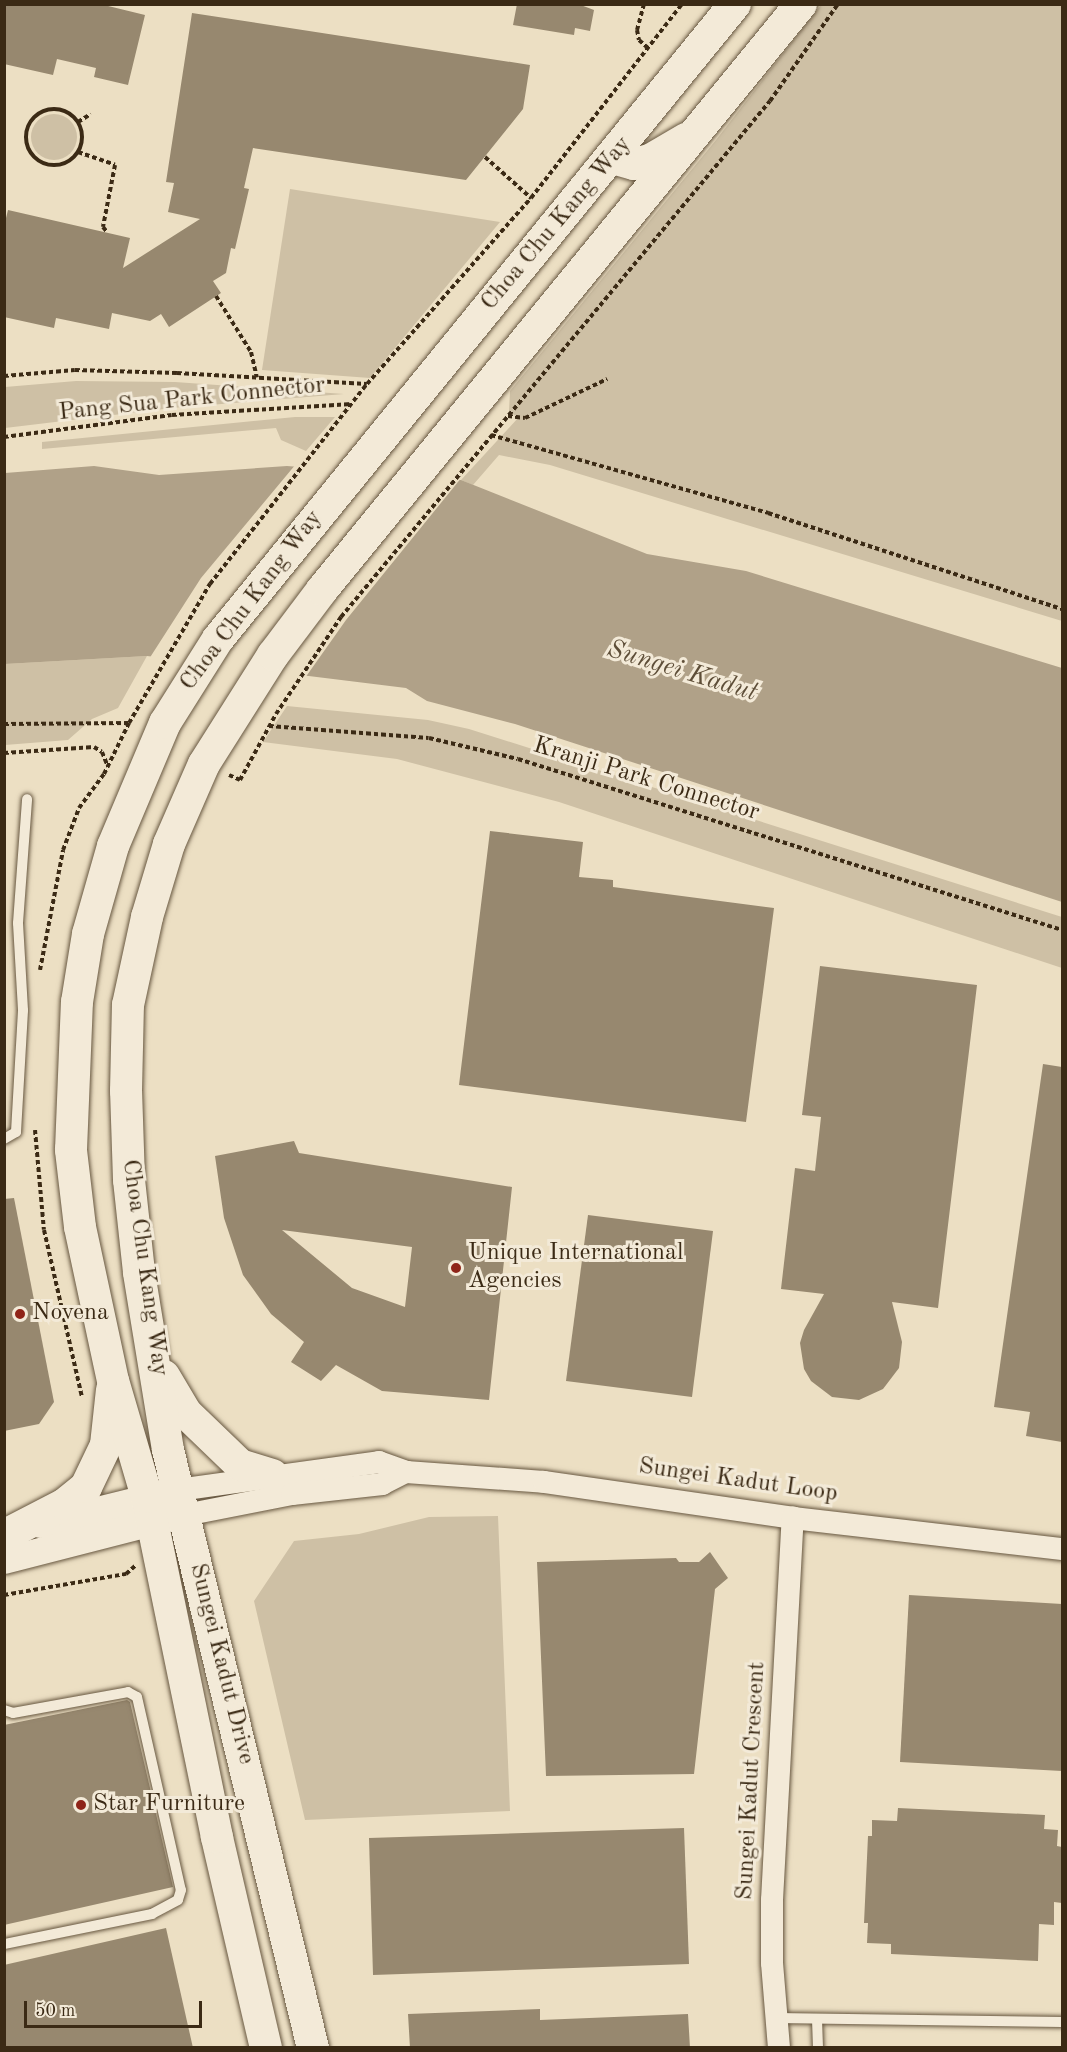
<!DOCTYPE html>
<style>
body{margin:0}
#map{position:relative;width:1067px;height:2052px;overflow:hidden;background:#ecdfc3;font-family:"Old Standard TT",serif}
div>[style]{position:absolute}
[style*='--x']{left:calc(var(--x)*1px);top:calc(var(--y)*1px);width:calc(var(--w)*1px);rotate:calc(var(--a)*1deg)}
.green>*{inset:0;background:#cec0a5}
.round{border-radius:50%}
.water>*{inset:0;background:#b0a188}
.pier>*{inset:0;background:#ecdfc3}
.building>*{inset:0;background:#97886f}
.path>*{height:4px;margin-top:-2px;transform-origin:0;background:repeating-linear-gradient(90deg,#3b2a15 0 4.5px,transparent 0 7.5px)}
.path>.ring{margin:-2px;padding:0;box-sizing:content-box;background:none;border:4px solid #3b2a15;border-radius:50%}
.roads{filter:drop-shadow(0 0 2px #675740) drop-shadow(0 0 2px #675740)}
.service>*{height:10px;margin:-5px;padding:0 5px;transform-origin:5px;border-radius:5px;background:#f3ead8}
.minor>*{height:22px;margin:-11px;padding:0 11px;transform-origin:11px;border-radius:11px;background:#f3ead8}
.tertiary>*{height:27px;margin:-13.5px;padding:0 13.5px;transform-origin:13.5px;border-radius:13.5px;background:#f3ead8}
.secondary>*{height:32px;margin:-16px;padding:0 16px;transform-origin:16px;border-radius:16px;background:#f3ead8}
.dots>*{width:16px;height:16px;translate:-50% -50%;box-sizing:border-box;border:3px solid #f3ead8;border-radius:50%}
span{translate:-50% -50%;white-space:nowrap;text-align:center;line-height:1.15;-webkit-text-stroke:6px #f3ead8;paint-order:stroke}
.street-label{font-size:24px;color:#3b2a15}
.poi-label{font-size:24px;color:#3b2a15}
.left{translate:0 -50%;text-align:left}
.water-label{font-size:26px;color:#5e4e38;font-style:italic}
.frame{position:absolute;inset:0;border:6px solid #3b2a15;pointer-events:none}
.scale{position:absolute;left:24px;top:2001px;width:178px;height:27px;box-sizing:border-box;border:3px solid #3b2a15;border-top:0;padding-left:8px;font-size:18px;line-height:21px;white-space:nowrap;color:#3b2a15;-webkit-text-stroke:4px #f3ead8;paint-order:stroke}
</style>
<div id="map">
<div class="green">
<i style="clip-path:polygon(821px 5px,1062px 5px,1062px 621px,550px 465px,499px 455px,473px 485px,461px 480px,518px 418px,509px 411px,510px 391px,716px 140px)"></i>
<i class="round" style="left:31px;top:114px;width:46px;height:46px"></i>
<i style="clip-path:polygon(290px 189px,500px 222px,370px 378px,262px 370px)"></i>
<i style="clip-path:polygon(76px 381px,175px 382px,344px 394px,172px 408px,5px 428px,5px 387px)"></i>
<i style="clip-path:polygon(295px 417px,335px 417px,306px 451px,281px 440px,276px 428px,42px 449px,42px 442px)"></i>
<i style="clip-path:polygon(147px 656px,118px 708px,92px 719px,68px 740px,5px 745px,5px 664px)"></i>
<i style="clip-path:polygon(287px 706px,428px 720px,469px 729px,1062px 917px,1062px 968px,559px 802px,397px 759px,263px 742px)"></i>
<i style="clip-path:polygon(498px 1516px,510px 1811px,305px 1820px,254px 1601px,294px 1541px,359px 1534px,429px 1517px)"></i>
</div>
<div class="water">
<i style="clip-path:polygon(94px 466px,159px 475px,287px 466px,461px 480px,647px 554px,746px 571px,1062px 668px,1062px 902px,515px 724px,427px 701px,406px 688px,147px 656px,5px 664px,5px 473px)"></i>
</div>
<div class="pier">
<i style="clip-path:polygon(296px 464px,462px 477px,346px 620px,305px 678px,149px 659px,201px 578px)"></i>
</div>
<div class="building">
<i style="clip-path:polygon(4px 4px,100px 4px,145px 15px,128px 85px,94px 77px,96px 68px,57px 59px,53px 75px,4px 64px)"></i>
<i style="clip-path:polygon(517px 4px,578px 4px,594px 10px,590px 31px,575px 28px,574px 35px,513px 25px)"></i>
<i style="clip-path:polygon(192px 13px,530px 65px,523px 109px,466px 180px,253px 148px,244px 188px,249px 189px,235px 249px,231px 248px,226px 273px,213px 281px,221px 293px,169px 327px,161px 314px,150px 321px,112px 313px,109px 329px,56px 318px,54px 328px,4px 317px,4px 226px,8px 210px,130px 238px,123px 268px,200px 219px,168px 212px,174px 183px,166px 182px)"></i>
<i style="clip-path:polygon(490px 831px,583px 842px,579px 877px,613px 880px,613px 887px,774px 908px,746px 1122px,459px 1085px)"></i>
<i style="clip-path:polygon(820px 966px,977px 985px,938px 1308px,892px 1302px,902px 1342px,899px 1368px,883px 1389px,859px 1400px,832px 1397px,811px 1381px,804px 1369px,800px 1343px,804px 1330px,824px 1294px,781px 1289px,795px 1168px,815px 1171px,821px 1117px,802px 1115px)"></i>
<i style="clip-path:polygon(1043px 1064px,1062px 1067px,1062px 1442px,1026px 1436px,1030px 1412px,994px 1407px)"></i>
<i style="clip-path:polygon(evenodd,294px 1141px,299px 1153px,512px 1187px,489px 1400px,382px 1391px,336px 1365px,321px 1381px,291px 1362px,304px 1342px,271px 1314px,243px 1275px,224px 1218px,215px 1156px,294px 1141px,282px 1230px,412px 1247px,405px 1307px,352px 1288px,282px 1230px)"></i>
<i style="clip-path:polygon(14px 1198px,54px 1402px,39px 1424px,4px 1431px,4px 1199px)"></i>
<i style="clip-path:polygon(588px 1215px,713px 1231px,692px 1397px,566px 1381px)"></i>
<i style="clip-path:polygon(710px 1552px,728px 1578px,715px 1589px,694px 1774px,546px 1776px,537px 1562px,676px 1558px,679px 1562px,699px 1562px)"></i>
<i style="clip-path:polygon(909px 1595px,1062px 1604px,1062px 1771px,900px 1762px)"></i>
<i style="clip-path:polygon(127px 1700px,130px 1702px,173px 1887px,4px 1925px,4px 1725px)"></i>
<i style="clip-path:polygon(898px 1808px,1045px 1815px,1044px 1829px,1058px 1830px,1057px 1846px,1062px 1847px,1062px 1903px,1054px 1902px,1054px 1925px,1039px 1924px,1038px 1961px,891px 1954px,891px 1944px,867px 1943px,868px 1923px,864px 1923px,868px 1836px,872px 1836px,872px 1820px,897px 1821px)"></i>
<i style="clip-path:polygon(684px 1828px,689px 1964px,373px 1975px,369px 1838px)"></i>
<i style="clip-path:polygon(166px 1928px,193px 2048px,4px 2048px,4px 1965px)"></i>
<i style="clip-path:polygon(540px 2009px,540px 2020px,688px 2014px,690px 2048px,410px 2048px,408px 2014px)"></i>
</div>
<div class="path">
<i style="--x:644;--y:4;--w:27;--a:105"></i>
<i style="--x:637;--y:30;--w:10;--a:79"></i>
<i style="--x:639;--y:40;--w:12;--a:42"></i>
<i class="ring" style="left:26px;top:109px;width:52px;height:52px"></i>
<i style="--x:78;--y:122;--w:15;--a:-32"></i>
<i style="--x:78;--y:152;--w:39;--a:19"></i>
<i style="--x:115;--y:165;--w:63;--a:101"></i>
<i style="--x:103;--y:227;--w:6;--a:51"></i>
<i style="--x:485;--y:157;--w:62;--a:41.7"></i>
<i style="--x:216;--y:296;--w:66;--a:58"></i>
<i style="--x:251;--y:352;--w:26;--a:77"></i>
<i style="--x:4;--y:376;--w:71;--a:-4.8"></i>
<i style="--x:75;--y:370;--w:102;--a:1.7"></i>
<i style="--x:177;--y:373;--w:190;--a:3.3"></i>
<i style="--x:508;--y:416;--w:17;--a:7"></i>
<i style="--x:525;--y:418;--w:91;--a:-25.4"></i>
<i style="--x:491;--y:435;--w:288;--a:15.7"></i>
<i style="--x:768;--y:513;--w:309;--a:18.1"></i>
<i style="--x:4;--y:437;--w:169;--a:-7.5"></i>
<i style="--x:172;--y:415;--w:180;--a:-3.5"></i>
<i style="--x:4;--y:724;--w:126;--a:-0.5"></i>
<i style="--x:269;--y:726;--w:160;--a:4.3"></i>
<i style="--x:429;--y:738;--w:91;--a:13.3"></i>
<i style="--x:518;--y:759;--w:570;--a:17.45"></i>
<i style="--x:4;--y:753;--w:90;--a:-3.8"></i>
<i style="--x:94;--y:747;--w:9;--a:32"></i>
<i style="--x:102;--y:752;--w:16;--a:68"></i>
<i style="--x:229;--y:775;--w:12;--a:24"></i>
<i style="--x:240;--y:780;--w:75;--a:-61.4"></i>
<i style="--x:276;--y:714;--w:117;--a:-56.2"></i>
<i style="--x:341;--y:617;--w:671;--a:-50.26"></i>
<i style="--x:770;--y:101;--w:118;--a:-55"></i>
<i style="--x:40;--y:970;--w:122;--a:-79.1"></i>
<i style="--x:63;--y:850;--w:45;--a:-69.1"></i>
<i style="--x:79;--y:808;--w:42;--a:-53.7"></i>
<i style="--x:104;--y:774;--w:57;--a:-63.9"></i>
<i style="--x:129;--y:723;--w:161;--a:-59.8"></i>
<i style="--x:210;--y:584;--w:254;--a:-51.9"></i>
<i style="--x:367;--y:384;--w:248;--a:-48.6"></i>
<i style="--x:531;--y:198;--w:246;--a:-52.1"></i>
<i style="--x:35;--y:1130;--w:100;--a:84.9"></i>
<i style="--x:44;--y:1230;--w:171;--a:77.2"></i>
<i style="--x:4;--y:1595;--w:124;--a:-9.8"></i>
<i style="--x:126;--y:1574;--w:12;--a:-42"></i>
</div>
<div class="roads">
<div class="service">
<i style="--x:4;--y:1139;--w:14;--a:-30"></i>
<i style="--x:16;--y:1132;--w:122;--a:-86.7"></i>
<i style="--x:23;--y:1010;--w:87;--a:-93.3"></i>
<i style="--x:18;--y:923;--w:124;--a:-85.8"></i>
<i style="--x:4;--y:1710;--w:9;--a:18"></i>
<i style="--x:13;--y:1713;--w:117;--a:-10.3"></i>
<i style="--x:128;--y:1692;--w:10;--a:29"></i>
<i style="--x:137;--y:1697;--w:198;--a:77.2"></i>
<i style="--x:181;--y:1890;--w:10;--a:107"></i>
<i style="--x:178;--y:1900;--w:30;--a:152"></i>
<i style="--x:152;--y:1914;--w:151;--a:168.5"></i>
<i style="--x:776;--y:2018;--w:286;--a:0.8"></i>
<i style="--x:817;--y:2019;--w:29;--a:88"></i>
</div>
<div class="minor">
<i style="--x:178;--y:1490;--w:203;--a:-7.9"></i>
<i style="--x:379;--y:1462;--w:29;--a:20"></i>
<i style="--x:406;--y:1472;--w:138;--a:4.1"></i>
<i style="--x:544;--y:1482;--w:252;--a:8.2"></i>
<i style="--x:793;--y:1518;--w:271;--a:6.6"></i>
<i style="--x:185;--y:1515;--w:109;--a:-11.1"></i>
<i style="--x:292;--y:1494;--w:91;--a:-6.3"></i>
<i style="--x:382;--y:1484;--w:27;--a:-27"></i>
<i style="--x:779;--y:2048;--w:85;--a:-94.7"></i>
<i style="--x:772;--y:1963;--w:63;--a:-90"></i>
<i style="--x:772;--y:1900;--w:383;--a:-86.9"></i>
</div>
<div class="tertiary">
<i style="--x:40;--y:1524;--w:133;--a:-13.9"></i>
<i style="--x:4;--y:1560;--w:173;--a:-14.4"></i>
</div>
<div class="secondary">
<i style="--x:613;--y:158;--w:22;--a:16"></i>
<i style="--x:634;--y:164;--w:16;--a:-14"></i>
<i style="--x:650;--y:160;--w:42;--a:-30.3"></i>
<i style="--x:164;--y:1376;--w:43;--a:59.3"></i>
<i style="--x:186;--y:1413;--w:75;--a:43.9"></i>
<i style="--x:240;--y:1465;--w:34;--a:17"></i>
<i style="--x:11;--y:1532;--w:61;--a:-27.4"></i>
<i style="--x:65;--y:1504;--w:27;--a:-39"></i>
<i style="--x:86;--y:1487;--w:47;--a:-64.5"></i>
<i style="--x:106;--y:1445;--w:55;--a:-83.8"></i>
<i style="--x:266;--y:2048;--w:217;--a:-103.1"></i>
<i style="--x:217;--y:1837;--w:347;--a:-101.6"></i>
<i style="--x:147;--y:1497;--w:121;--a:-106.3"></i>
<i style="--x:113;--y:1381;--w:157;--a:-102.1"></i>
<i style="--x:80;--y:1227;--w:78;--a:-96.7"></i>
<i style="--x:71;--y:1150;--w:148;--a:-87.7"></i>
<i style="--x:77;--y:1002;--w:69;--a:-80.8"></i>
<i style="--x:88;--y:934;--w:91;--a:-74.1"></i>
<i style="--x:113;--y:846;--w:134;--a:-67.1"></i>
<i style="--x:165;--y:723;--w:99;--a:-57.8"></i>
<i style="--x:218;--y:639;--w:819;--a:-50.85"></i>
<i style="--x:313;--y:2048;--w:615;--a:-103.63"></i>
<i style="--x:168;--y:1450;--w:180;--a:-99.3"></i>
<i style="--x:139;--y:1272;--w:93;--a:-96.2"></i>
<i style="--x:129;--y:1180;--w:89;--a:-91.9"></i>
<i style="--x:126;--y:1091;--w:86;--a:-88.7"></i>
<i style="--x:128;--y:1005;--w:90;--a:-77.8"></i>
<i style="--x:147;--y:917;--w:76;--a:-73.2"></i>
<i style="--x:169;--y:844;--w:87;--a:-66.4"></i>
<i style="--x:204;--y:764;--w:129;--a:-57.7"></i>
<i style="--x:273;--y:655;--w:81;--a:-53"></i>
<i style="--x:322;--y:590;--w:757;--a:-50.74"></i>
</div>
</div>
<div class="dots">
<i style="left:456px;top:1268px;background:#8f2418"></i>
<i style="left:20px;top:1314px;background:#8f2418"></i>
<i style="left:81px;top:1805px;background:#8f2418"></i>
</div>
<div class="street-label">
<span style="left:557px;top:224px;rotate:-50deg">Choa Chu Kang Way</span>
<span style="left:192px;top:400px;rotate:-6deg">Pang Sua Park Connector</span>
<span style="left:252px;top:601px;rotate:-53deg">Choa Chu Kang Way</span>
<span style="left:646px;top:780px;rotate:17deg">Kranji Park Connector</span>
<span style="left:144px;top:1268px;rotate:82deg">Choa Chu Kang Way</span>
<span style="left:738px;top:1481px;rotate:8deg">Sungei Kadut Loop</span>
<span style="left:221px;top:1664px;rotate:76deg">Sungei Kadut Drive</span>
<span style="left:752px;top:1781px;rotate:-87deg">Sungei Kadut Crescent</span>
</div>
<div class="poi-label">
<span class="left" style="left:468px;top:1268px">Unique International<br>Agencies</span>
<span class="left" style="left:32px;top:1314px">Novena</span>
<span class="left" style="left:93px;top:1805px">Star Furniture</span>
</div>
<div class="water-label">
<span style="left:682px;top:672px;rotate:17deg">Sungei Kadut</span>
</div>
<div class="frame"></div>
<div class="scale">50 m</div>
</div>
